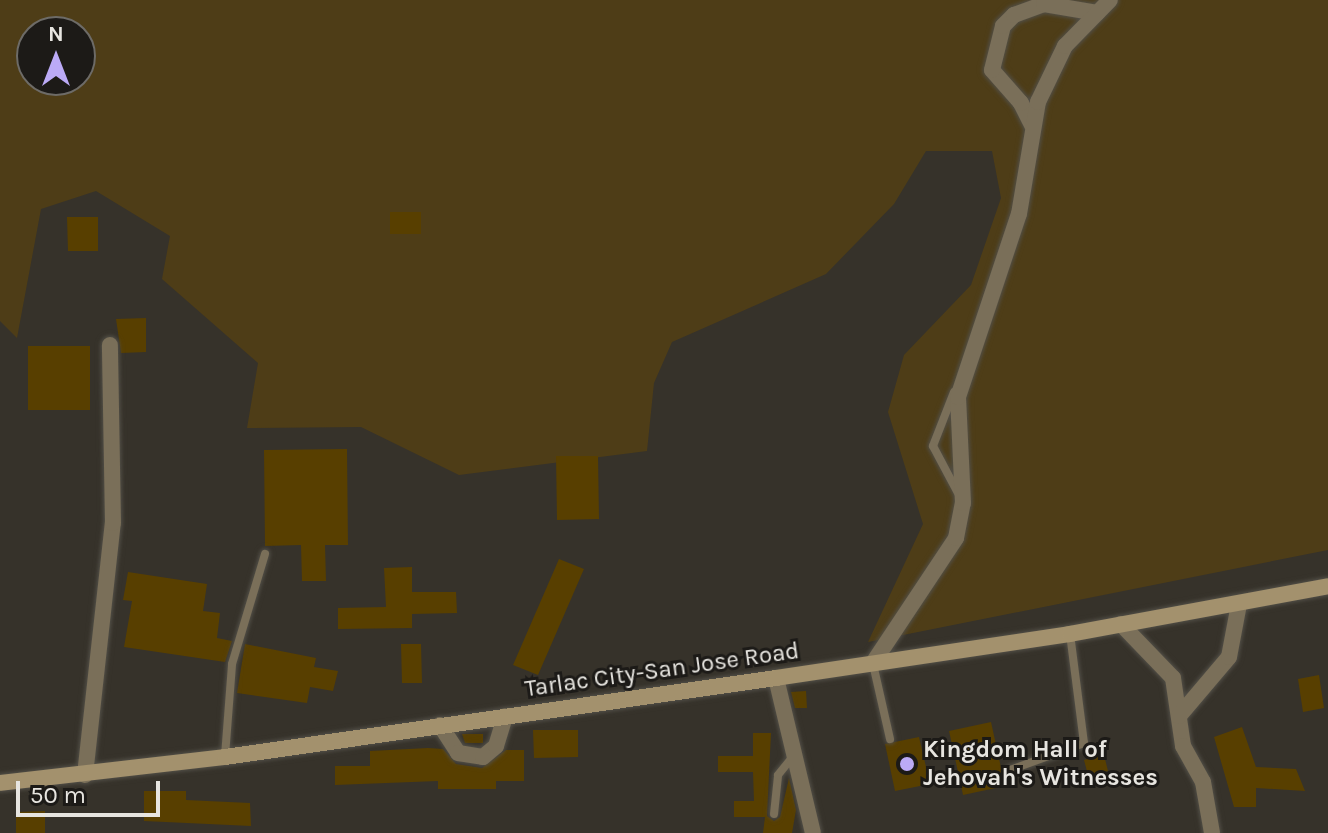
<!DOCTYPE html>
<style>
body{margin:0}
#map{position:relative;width:1328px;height:833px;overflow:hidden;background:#36322a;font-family:Karla,sans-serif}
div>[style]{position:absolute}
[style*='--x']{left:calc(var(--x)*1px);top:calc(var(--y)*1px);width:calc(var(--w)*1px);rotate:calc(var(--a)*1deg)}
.green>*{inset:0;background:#4e3d17}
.building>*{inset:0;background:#583f00}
.roads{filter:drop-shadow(0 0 2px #524f47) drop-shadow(0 0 2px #524f47)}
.lane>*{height:8px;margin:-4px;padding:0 4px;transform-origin:4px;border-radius:4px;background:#7a6f59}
.street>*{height:16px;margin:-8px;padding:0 8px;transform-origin:8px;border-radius:8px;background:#7a6f59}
.secondary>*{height:16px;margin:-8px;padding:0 8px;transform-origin:8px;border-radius:8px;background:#a3916d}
.dots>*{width:22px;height:22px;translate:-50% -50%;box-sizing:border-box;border:4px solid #1c1a17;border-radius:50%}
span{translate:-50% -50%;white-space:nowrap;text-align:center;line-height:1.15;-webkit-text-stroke:6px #1c1a17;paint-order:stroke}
.street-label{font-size:24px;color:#e7e5e0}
.poi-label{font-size:24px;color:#e7e5e0;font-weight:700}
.left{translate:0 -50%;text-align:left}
.north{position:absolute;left:16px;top:16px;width:80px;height:80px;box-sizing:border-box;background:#1c1a17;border:2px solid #6d6b67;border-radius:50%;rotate:0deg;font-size:22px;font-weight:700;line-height:32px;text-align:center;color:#e7e5e0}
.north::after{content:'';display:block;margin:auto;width:28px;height:36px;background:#bbaaf6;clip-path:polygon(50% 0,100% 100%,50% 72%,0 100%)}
.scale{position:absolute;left:16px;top:781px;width:144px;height:36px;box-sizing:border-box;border:4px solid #e7e5e0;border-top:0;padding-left:10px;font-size:24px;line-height:28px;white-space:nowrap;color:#e7e5e0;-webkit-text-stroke:6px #1c1a17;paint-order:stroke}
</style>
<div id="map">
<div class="green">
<i style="clip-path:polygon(evenodd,0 0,1328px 0,1328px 550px,868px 642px,923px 524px,888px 412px,904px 355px,971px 285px,1001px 198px,992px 151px,926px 151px,894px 204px,826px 274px,672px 342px,654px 383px,647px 451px,459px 475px,361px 427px,247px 428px,258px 363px,162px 279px,170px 236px,96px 191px,41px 209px,17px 338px,0 321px,0 0,32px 32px,80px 32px,80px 80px,32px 80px,32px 32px)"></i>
</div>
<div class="building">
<i style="clip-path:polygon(390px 212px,421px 212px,421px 234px,390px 234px)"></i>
<i style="clip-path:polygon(67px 217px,98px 217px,98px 251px,68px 251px)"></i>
<i style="clip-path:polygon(146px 318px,146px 352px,121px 353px,116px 319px)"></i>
<i style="clip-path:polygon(28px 346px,90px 346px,90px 410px,28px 410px)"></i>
<i style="clip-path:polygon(347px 449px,348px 545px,325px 545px,326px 581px,302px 581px,301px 545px,265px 546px,264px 450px)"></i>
<i style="clip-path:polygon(556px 456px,598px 456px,599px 519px,557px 520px)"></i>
<i style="clip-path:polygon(559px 559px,584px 569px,538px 675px,513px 665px)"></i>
<i style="clip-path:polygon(412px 567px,412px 592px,456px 592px,457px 613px,412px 614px,412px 628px,338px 629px,338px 608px,386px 607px,384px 568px)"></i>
<i style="clip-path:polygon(128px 572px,207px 584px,203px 611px,220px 613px,217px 638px,232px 641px,225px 662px,124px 647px,132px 601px,123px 600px)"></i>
<i style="clip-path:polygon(245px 644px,316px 658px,314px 667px,338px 671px,333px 691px,310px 687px,307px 703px,237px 693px)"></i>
<i style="clip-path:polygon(401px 644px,421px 644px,422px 683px,402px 683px)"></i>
<i style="clip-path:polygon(1319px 675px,1324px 708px,1303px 712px,1298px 679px)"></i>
<i style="clip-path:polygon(806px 691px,807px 708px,795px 708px,791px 692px)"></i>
<i style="clip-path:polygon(991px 722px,1005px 786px,963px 795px,949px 731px)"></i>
<i style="clip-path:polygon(1242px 727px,1256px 767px,1296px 769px,1305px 791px,1256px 788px,1256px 807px,1234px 807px,1214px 737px)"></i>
<i style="clip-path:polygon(533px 730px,578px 730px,578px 757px,534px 758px)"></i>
<i style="clip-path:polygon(753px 733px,771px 733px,767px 816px,774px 821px,780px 817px,789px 778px,796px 810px,792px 833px,763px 833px,765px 817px,734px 817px,734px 801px,754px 801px,753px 772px,718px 772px,718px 756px,753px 756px)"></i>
<i style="clip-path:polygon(462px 734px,483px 734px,483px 743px,465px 743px)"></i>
<i style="clip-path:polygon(919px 737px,930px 784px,895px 791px,885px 744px)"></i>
<i style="clip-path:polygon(428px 748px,443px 749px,456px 764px,482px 768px,506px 750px,524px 750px,524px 781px,496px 781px,496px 789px,438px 789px,438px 781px,335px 785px,335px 766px,370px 766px,370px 751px)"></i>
<i style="clip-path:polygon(1104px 755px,1108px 771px,1088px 775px,1084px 760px)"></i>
<i style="clip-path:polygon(144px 791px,186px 791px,186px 800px,250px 803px,251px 826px,144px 821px)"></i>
<i style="clip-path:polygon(45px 811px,45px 833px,16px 833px,16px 812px)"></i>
</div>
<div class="roads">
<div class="lane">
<i style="--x:954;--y:392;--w:58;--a:111.3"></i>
<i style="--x:933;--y:446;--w:55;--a:62"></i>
<i style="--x:873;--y:664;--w:77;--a:77.2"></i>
<i style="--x:225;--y:756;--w:92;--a:-85.6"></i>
<i style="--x:232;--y:664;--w:115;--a:-73.3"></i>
<i style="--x:1010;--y:770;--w:79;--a:-20"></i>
<i style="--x:1084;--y:743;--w:110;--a:-97.3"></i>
<i style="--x:774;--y:814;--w:39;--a:-84"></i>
<i style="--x:778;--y:775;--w:27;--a:-51"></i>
</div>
<div class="street">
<i style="--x:1032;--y:125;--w:25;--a:-117"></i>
<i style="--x:1021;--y:103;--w:44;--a:-131.3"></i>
<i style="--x:992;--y:70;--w:45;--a:-76"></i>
<i style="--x:1003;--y:26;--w:16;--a:-45"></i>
<i style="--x:1014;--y:15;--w:32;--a:-20"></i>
<i style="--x:1044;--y:4;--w:54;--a:9.6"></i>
<i style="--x:1121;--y:624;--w:75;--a:46.1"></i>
<i style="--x:1173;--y:678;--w:69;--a:81.6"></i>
<i style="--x:1183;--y:746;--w:41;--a:60.9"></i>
<i style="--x:1203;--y:782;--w:52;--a:80"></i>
<i style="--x:873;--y:663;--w:150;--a:-56.4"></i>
<i style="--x:956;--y:538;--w:36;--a:-79"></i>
<i style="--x:963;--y:503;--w:106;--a:-92.7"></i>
<i style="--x:958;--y:397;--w:193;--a:-71.6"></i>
<i style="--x:1019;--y:214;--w:114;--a:-80.4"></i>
<i style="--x:1038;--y:102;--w:62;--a:-64.3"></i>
<i style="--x:1065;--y:46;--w:64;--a:-45.6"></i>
<i style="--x:776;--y:678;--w:159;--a:76.6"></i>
<i style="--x:1179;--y:716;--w:77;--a:-49.7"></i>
<i style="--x:1229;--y:657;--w:54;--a:-79.3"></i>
<i style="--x:440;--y:725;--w:33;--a:57"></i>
<i style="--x:458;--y:753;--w:25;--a:9"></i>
<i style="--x:483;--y:757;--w:17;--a:-40"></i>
<i style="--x:496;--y:746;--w:31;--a:-73"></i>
<i style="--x:85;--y:775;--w:254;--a:-83.7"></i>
<i style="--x:113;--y:523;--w:178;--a:-91"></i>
</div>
<div class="secondary">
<i style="--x:0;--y:783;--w:226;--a:-6.6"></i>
<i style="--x:225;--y:757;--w:557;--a:-8.16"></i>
<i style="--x:776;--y:678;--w:297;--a:-8.5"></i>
<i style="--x:1070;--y:634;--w:262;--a:-10.5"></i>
</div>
</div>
<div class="dots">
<i style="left:907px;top:764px;background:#bbaaf6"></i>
</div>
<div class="street-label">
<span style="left:662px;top:670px;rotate:-8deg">Tarlac City-San Jose Road</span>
</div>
<div class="poi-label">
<span class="left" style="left:923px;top:764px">Kingdom Hall of<br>Jehovah's Witnesses</span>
</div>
<div class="north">N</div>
<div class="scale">50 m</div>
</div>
